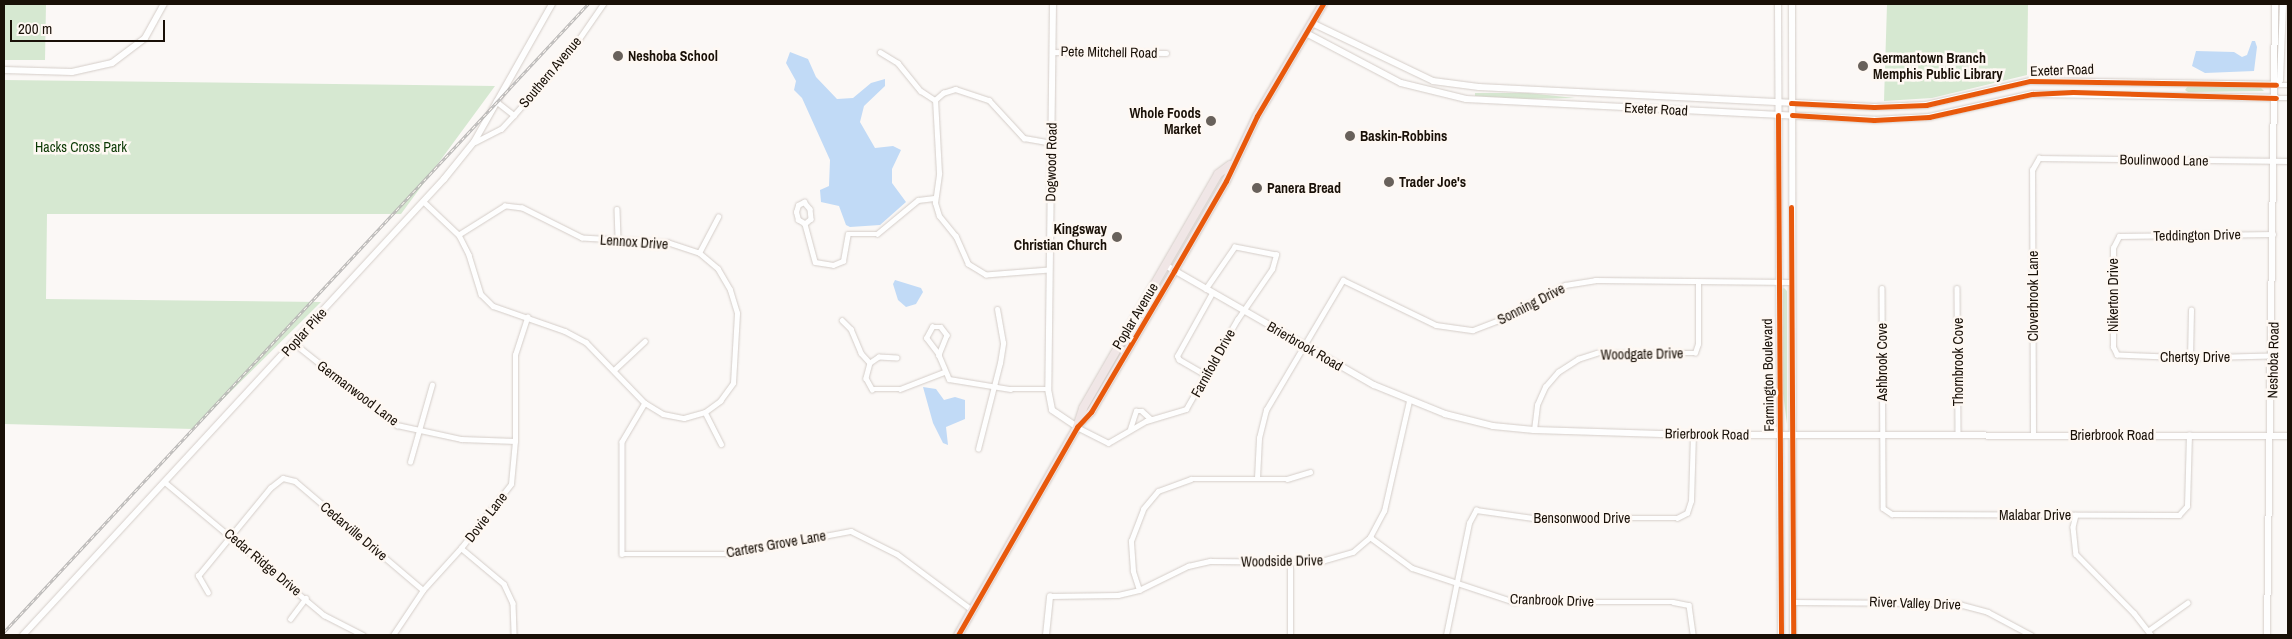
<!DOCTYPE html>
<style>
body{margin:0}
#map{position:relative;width:2292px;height:639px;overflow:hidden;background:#fbf8f6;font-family:"Archivo Narrow",sans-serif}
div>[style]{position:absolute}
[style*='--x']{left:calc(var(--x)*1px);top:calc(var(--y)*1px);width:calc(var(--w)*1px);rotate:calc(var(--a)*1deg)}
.green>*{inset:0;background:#d6e8d1}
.water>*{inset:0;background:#c1daf6}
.roads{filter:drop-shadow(0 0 1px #d4cdc8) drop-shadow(0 0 1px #d4cdc8)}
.street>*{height:4.5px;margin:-2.25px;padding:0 2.25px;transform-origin:2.25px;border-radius:2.25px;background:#fefefe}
.secondary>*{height:6px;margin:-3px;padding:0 3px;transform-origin:3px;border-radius:3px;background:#fefefe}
.primary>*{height:8px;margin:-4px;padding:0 4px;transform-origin:4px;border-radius:4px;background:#f0e6e6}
.rail>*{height:3px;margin-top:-1.5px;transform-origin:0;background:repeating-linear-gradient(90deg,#fef8f3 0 4px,#b8b6b5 0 8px);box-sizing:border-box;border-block:1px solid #b8b6b5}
.cycleway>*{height:5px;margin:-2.5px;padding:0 2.5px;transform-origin:2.5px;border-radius:2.5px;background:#e8590c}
.dots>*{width:14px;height:14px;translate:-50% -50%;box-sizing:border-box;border:2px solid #fef8f3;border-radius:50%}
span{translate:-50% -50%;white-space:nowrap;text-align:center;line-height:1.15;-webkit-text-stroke:5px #fef8f3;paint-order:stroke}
.street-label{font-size:14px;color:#191007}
.poi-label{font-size:14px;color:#191007;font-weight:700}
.left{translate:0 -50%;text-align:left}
.right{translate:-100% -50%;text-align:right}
.park-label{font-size:14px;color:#0b3804}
.frame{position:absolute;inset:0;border:5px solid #191007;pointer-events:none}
.scale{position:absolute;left:10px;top:20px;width:155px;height:22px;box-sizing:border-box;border:2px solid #191007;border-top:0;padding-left:6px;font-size:15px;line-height:18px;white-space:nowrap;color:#191007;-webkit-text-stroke:4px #fef8f3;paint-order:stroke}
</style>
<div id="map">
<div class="green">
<i style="clip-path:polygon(4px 4px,46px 4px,45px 60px,4px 60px)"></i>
<i style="clip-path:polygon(1887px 4px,2028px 4px,2027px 75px,1932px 98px,1884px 101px)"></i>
<i style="clip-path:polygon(4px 80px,495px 86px,401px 214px,47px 214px,46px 299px,321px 302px,193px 429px,4px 424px)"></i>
<i style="clip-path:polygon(2188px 86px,2261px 88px,2264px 91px,2188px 92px,2185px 90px)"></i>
<i style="clip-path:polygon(1475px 93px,1528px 93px,1575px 98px,1521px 99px,1475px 96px)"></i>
<i style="clip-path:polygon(1784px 288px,1787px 291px,1787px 424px,1781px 378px,1781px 290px)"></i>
</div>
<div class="water">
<i style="clip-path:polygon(2252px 41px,2255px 41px,2257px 47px,2254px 71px,2205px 73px,2192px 66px,2196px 51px,2234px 52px,2242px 57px,2247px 55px)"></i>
<i style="clip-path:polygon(790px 52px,808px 59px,816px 77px,837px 99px,853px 98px,871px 83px,885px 79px,885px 86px,864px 106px,860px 122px,875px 148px,893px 146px,901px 150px,892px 169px,892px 183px,906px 202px,880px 225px,850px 227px,846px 225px,839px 206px,821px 202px,820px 190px,829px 186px,830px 160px,802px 98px,794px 90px,796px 81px,786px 63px)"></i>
<i style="clip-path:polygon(895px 280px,921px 288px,923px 292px,916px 304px,906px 307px,898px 300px,893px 284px)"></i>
<i style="clip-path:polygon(923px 387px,936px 389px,944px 400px,955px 397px,965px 400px,965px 419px,946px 427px,948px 445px,943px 443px,933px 423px)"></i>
</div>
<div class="roads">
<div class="street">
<i style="--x:880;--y:52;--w:21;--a:31"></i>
<i style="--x:898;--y:63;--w:36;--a:51"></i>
<i style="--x:921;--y:91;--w:17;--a:33"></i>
<i style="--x:1053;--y:52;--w:113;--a:0.5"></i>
<i style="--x:2276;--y:85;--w:12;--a:0"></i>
<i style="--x:2276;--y:98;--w:12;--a:0"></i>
<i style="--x:496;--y:101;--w:23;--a:38"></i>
<i style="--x:475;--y:142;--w:29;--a:-27"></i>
<i style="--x:501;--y:129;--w:19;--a:-47"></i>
<i style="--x:514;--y:115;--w:88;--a:-48.7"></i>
<i style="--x:572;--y:49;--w:55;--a:-55.4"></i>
<i style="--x:423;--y:201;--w:50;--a:43.4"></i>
<i style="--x:459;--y:235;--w:22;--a:63"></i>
<i style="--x:469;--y:255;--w:41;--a:72.9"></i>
<i style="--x:481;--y:294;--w:17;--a:45"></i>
<i style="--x:493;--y:306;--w:76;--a:19.1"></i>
<i style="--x:565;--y:331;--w:24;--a:28"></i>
<i style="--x:586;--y:342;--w:85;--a:46"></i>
<i style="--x:645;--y:403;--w:21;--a:31"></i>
<i style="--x:663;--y:414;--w:21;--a:11"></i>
<i style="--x:684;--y:418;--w:22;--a:-16"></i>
<i style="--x:705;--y:412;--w:19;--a:-36"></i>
<i style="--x:720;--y:401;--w:22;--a:-54"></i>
<i style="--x:733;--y:383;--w:70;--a:-86.7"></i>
<i style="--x:737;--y:313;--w:24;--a:-107"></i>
<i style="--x:730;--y:290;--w:24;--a:-120"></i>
<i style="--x:718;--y:269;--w:25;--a:-140"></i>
<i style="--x:699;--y:253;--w:32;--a:-162"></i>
<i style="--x:669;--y:243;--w:87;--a:-176.7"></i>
<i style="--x:582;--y:238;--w:67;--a:-153.4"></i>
<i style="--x:522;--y:208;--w:17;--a:-173"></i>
<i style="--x:505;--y:206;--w:54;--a:147.8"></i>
<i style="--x:617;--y:209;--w:31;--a:88"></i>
<i style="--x:805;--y:224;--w:8;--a:-150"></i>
<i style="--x:798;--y:220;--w:8;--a:-104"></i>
<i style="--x:796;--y:212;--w:7;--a:-74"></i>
<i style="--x:798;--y:205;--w:7;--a:-27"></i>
<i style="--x:804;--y:202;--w:9;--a:49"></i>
<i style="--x:810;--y:209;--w:10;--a:84"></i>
<i style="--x:811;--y:219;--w:8;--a:140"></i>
<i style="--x:805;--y:224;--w:39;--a:75"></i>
<i style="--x:815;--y:262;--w:18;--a:9"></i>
<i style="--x:833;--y:265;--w:11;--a:-22"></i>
<i style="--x:843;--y:261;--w:27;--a:-80"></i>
<i style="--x:848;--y:234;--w:29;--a:0"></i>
<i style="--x:877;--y:234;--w:53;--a:-39.7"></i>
<i style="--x:918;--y:200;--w:16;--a:-7"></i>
<i style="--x:699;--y:253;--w:41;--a:-62.2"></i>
<i style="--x:1049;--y:270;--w:63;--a:175.5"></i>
<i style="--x:986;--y:275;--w:21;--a:-149"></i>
<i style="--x:968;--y:264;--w:30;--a:-114"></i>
<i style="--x:956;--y:237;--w:27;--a:-129"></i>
<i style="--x:939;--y:216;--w:14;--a:-107"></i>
<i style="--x:935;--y:203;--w:30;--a:-82"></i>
<i style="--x:939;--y:173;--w:73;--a:-93.1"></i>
<i style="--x:935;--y:100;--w:11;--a:-41"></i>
<i style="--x:943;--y:93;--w:13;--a:-18"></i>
<i style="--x:955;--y:89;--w:36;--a:18"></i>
<i style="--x:989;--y:100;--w:52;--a:47.4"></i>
<i style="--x:1024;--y:138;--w:27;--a:10"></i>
<i style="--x:1882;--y:288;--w:220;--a:89.7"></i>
<i style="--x:1883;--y:508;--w:11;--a:34"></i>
<i style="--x:1892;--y:514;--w:287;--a:0.2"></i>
<i style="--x:2179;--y:515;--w:12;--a:-48"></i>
<i style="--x:2187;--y:506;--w:71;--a:-88.4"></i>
<i style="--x:1957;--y:288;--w:147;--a:89.6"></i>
<i style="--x:842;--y:320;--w:13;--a:45"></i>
<i style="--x:851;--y:329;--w:26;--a:67"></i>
<i style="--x:861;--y:353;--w:13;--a:48"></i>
<i style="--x:294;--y:343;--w:132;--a:38.5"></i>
<i style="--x:397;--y:425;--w:66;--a:12.3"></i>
<i style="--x:461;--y:439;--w:54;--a:2.1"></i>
<i style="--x:939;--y:355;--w:21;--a:-127"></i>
<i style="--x:926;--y:338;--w:13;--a:-61"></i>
<i style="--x:932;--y:327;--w:9;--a:0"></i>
<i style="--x:941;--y:327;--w:10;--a:53"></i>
<i style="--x:947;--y:335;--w:22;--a:112"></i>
<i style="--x:939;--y:355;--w:26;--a:67"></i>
<i style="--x:949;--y:379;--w:62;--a:9.3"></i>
<i style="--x:1010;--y:389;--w:38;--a:0"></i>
<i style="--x:2271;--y:356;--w:81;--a:178.6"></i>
<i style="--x:2190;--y:358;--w:73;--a:-177.6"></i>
<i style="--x:2117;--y:355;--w:9;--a:-117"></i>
<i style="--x:2113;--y:347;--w:99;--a:-90"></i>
<i style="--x:2113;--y:248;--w:13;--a:-63"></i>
<i style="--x:2119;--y:236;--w:154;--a:-0.7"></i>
<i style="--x:897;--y:358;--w:18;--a:-177"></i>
<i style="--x:879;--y:357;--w:11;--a:146"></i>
<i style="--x:870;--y:363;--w:16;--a:105"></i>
<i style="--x:866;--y:378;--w:13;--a:61"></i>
<i style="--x:872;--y:389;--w:28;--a:0"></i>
<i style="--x:900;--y:389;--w:47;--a:-21.1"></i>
<i style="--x:2190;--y:358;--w:48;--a:-88.8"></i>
<i style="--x:614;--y:370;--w:42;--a:-43.1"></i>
<i style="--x:1205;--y:375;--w:30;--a:-150"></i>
<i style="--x:1179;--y:360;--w:4;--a:-117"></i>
<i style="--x:1177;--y:356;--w:72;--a:-60.9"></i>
<i style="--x:645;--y:403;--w:45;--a:120.5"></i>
<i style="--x:622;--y:442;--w:112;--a:90"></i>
<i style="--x:622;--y:554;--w:106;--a:0"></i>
<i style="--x:728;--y:554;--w:125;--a:-10.6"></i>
<i style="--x:851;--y:531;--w:51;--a:26.6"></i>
<i style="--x:897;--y:554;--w:94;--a:36.7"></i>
<i style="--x:705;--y:412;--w:36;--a:63"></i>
<i style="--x:1077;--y:427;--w:35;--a:27"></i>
<i style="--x:1108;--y:443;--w:44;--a:-30.1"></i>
<i style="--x:1146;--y:421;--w:42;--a:-16.7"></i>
<i style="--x:1186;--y:409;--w:103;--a:-60.2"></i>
<i style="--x:1237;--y:320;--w:62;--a:-55.5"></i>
<i style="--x:1272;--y:269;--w:15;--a:-74"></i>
<i style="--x:1276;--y:255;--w:42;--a:-169"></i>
<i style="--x:1235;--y:247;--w:51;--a:124.6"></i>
<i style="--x:1130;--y:429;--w:19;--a:-72"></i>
<i style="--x:1136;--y:411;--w:6;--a:0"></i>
<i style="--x:1142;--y:411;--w:12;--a:42"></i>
<i style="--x:1534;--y:430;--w:25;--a:-83"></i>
<i style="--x:1537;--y:405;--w:20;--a:-66"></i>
<i style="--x:1545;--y:387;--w:20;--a:-49"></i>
<i style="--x:1558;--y:372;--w:24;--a:-33"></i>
<i style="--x:1578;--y:359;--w:20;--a:-18"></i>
<i style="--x:1597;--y:353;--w:98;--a:0"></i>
<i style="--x:1695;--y:353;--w:9;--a:-72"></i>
<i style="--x:1698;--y:344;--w:61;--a:-90"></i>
<i style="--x:2033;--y:435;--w:265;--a:-90.2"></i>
<i style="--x:2032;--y:170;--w:14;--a:-60"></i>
<i style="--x:2039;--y:158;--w:249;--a:0.7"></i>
<i style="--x:978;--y:449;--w:89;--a:-75.7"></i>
<i style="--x:1000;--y:363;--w:20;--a:-81"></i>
<i style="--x:1003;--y:343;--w:34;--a:-100"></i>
<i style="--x:410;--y:462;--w:80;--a:-74.1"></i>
<i style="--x:1257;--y:478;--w:40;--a:-87.1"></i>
<i style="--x:1259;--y:438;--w:29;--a:-76"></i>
<i style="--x:1266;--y:410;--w:151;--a:-59.4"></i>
<i style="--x:1343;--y:280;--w:103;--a:25.8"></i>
<i style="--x:1436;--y:325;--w:37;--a:8"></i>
<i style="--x:1473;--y:330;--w:26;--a:-21"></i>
<i style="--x:1497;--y:321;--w:77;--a:-27.9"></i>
<i style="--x:1565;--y:285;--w:30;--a:-9"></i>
<i style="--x:1595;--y:280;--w:195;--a:0.6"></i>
<i style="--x:166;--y:483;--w:206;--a:39.9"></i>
<i style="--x:324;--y:615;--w:44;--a:27.1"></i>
<i style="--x:2076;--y:515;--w:12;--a:104"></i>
<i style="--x:2073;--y:527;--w:27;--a:84"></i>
<i style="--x:2076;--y:554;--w:83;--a:45.5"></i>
<i style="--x:2134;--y:613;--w:28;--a:52"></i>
<i style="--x:1370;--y:537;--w:52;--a:36.4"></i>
<i style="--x:1412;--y:568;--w:108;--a:18.4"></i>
<i style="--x:1514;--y:602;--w:159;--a:0"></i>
<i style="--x:1673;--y:602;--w:16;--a:11"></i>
<i style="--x:1689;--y:605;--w:30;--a:82"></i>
<i style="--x:461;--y:548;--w:56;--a:39.9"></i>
<i style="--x:504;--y:584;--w:21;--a:65"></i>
<i style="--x:513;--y:603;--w:32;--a:88"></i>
<i style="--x:1139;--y:590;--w:20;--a:-108"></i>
<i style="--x:1133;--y:571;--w:30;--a:-94"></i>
<i style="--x:1131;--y:541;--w:34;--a:-69"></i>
<i style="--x:1143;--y:509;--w:23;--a:-50"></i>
<i style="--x:1158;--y:491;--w:35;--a:-20"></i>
<i style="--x:1191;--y:479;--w:96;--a:0"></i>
<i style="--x:1287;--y:479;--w:24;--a:-17"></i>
<i style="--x:208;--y:593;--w:20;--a:-120"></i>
<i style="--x:198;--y:576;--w:114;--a:-50.7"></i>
<i style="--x:270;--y:488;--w:16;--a:-38"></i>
<i style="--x:283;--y:478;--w:12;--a:14"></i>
<i style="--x:295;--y:481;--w:168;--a:40.4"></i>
<i style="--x:1050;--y:596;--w:68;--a:-0.8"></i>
<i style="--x:1118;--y:595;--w:22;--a:-13"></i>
<i style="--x:1139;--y:590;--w:55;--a:-26.1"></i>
<i style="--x:1188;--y:566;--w:23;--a:-13"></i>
<i style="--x:1210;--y:561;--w:108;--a:0.5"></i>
<i style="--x:1318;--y:562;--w:36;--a:-16"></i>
<i style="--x:1353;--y:552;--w:23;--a:-41"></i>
<i style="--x:1370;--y:537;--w:30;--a:-62"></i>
<i style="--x:1384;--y:511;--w:113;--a:-77.2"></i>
<i style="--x:1793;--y:602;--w:162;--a:0.4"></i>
<i style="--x:1955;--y:603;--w:34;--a:15"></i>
<i style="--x:1988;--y:612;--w:49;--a:28.1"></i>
<i style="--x:290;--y:619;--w:26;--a:-53"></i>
<i style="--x:2149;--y:630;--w:47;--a:-35.4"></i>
<i style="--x:393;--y:635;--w:54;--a:-56.3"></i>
<i style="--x:423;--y:590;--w:57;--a:-47.9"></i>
<i style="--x:461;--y:548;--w:81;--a:-52"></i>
<i style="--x:511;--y:484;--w:43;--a:-84.7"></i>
<i style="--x:515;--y:441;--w:86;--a:-90"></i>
<i style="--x:515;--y:355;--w:40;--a:-72"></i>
<i style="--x:1290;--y:635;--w:73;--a:-90"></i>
<i style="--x:1446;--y:635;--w:114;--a:-78.4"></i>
<i style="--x:1469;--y:523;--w:15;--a:-62"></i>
<i style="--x:1476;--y:510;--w:59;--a:7.9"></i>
<i style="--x:1534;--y:518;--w:143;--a:0"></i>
<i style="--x:1677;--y:518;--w:11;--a:-27"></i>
<i style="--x:1687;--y:513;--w:13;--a:-72"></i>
<i style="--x:1691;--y:501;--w:66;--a:-88.3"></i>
</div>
<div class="secondary">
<i style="--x:1053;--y:4;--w:385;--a:90.7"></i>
<i style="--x:1048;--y:389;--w:21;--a:79"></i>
<i style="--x:1052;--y:410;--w:30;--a:34"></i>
<i style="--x:1778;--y:4;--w:631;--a:89.73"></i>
<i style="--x:1792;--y:4;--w:631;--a:89.91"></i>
<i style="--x:1312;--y:23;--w:134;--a:25.6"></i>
<i style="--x:1433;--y:81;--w:46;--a:7.4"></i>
<i style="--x:1479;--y:87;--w:396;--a:2.9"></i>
<i style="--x:1874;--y:107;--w:52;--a:-2.2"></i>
<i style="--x:1926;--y:105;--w:107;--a:-13"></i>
<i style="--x:2030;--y:81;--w:246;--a:0.9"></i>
<i style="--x:1306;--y:33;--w:107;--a:27.8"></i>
<i style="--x:1401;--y:83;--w:67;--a:13.8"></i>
<i style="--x:1466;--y:99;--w:409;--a:2.9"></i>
<i style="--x:1874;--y:120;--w:55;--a:-3.1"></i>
<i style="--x:1929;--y:117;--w:106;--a:-12.6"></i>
<i style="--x:2032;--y:94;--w:244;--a:0.9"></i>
<i style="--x:4;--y:70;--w:68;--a:1.7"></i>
<i style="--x:72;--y:72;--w:41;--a:-12.7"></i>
<i style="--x:112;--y:63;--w:41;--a:-37.1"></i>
<i style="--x:145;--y:38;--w:39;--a:-61"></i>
<i style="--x:2276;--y:85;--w:6;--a:-51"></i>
<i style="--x:2280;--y:80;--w:76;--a:-87.7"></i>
<i style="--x:1165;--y:265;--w:241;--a:29.9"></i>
<i style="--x:1374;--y:385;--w:77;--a:22.2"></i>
<i style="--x:1445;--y:414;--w:49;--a:14"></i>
<i style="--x:1493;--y:426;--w:41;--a:5.6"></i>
<i style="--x:1534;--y:430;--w:159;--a:1.8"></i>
<i style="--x:1693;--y:435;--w:595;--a:0.1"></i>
<i style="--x:23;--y:635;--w:621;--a:-47.29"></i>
<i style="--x:444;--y:179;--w:48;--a:-51"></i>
<i style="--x:474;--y:142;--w:159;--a:-60.5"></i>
<i style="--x:1046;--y:635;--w:39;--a:-84"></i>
<i style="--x:2267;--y:635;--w:631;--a:-89.27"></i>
</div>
<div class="primary">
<i style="--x:1078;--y:425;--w:18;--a:-45"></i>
<i style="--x:1091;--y:412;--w:164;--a:-59.5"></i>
<i style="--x:1174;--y:271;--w:104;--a:-60"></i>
<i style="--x:1226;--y:181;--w:72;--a:-64.5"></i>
<i style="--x:1257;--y:116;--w:130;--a:-59.5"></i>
<i style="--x:958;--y:635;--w:240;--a:-60.2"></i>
<i style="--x:1077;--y:427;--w:20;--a:-72"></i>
<i style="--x:1083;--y:408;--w:270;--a:-60"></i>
<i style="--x:1218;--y:174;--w:15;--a:-37"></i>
</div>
</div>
<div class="rail">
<i style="--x:4;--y:632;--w:858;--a:-47.08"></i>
</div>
<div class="cycleway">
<i style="--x:1791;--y:103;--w:83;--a:2.8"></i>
<i style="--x:1874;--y:107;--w:52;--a:-2.2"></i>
<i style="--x:1926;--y:105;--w:107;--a:-13"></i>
<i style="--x:2030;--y:81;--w:246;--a:0.9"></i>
<i style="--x:1778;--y:115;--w:520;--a:89.67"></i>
<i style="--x:1792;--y:115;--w:82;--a:3.5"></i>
<i style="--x:1874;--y:120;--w:55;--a:-3.1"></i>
<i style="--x:1929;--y:117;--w:106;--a:-12.6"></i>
<i style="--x:2032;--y:94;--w:41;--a:-2.8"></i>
<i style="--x:2073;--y:92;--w:203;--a:1.7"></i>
<i style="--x:1791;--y:207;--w:428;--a:89.7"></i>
<i style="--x:958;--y:635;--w:240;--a:-60.2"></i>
<i style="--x:1077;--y:427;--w:21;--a:-47"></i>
<i style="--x:1091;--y:412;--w:164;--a:-59.5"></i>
<i style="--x:1174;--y:271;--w:104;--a:-60"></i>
<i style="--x:1226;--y:181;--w:72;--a:-64.5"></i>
<i style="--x:1257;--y:116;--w:130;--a:-59.5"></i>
</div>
<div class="dots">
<i style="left:618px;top:56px;background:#68615b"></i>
<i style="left:1863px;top:66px;background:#68615b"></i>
<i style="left:1211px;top:121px;background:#68615b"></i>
<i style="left:1350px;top:136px;background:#68615b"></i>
<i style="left:1389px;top:182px;background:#68615b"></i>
<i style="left:1257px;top:188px;background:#68615b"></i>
<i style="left:1117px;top:237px;background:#68615b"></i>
</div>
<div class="street-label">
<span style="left:1109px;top:52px;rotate:1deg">Pete Mitchell Road</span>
<span style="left:2062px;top:70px;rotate:-2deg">Exeter Road</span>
<span style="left:550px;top:72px;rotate:-50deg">Southern Avenue</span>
<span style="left:1656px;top:109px;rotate:3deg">Exeter Road</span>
<span style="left:2164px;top:160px;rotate:1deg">Boulinwood Lane</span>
<span style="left:1051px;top:162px;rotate:-89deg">Dogwood Road</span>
<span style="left:2197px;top:235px;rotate:-1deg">Teddington Drive</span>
<span style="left:634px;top:242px;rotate:4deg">Lennox Drive</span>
<span style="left:2113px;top:295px;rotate:-90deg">Nikerton Drive</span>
<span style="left:2033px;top:296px;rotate:-90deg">Cloverbrook Lane</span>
<span style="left:1531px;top:304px;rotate:-27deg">Sonning Drive</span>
<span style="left:1135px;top:316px;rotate:-59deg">Poplar Avenue</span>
<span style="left:304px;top:332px;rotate:-48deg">Poplar Pike</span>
<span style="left:1305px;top:346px;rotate:30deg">Brierbrook Road</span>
<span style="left:1642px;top:354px;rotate:-1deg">Woodgate Drive</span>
<span style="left:2195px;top:357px">Chertsy Drive</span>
<span style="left:2273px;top:360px;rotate:-89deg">Neshoba Road</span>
<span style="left:1882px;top:362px;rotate:-90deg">Ashbrook Cove</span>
<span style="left:1958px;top:362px;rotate:-90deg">Thornbrook Cove</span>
<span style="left:1213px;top:363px;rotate:-61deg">Farnifold Drive</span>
<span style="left:1768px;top:375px;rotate:-91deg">Farmington Boulevard</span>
<span style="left:358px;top:393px;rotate:37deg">Germanwood Lane</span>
<span style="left:1707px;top:434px;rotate:1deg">Brierbrook Road</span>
<span style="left:2112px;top:435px">Brierbrook Road</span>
<span style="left:2035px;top:515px">Malabar Drive</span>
<span style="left:486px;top:517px;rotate:-52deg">Dovie Lane</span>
<span style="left:1582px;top:518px">Bensonwood Drive</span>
<span style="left:354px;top:531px;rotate:40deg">Cedarville Drive</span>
<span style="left:776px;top:544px;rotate:-10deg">Carters Grove Lane</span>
<span style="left:1282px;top:561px;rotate:-1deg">Woodside Drive</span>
<span style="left:263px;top:562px;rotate:40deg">Cedar Ridge Drive</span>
<span style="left:1552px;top:600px;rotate:2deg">Cranbrook Drive</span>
<span style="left:1915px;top:603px;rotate:2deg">River Valley Drive</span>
</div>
<div class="poi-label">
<span class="left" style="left:628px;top:56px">Neshoba School</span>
<span class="left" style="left:1873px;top:66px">Germantown Branch<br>Memphis Public Library</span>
<span class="right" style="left:1201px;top:121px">Whole Foods<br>Market</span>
<span class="left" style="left:1360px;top:136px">Baskin-Robbins</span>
<span class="left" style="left:1399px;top:182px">Trader Joe's</span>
<span class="left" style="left:1267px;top:188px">Panera Bread</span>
<span class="right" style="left:1107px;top:237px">Kingsway<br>Christian Church</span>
</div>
<div class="park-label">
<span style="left:81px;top:147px">Hacks Cross Park</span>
</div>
<div class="frame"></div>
<div class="scale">200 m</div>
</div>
